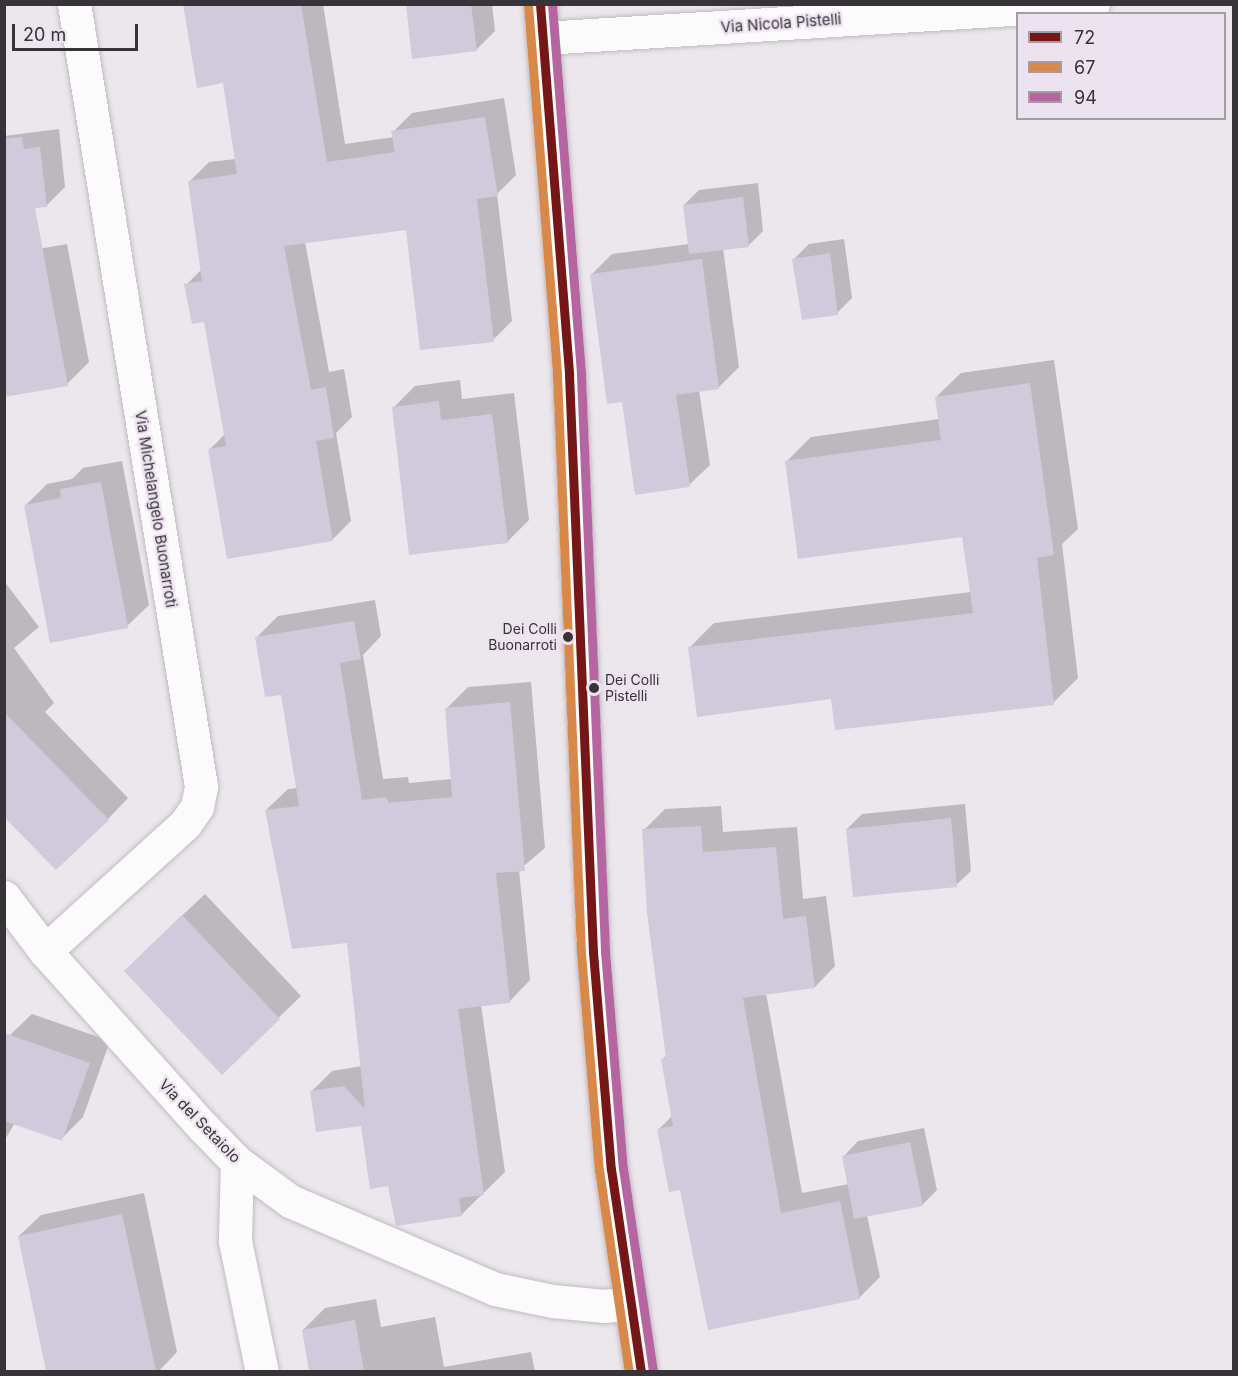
<!DOCTYPE html>
<style>
body{margin:0}
#map{position:relative;width:1238px;height:1376px;overflow:hidden;background:#ece6ed;font-family:Inter,sans-serif}
div>[style]{position:absolute}
[style*='--x']{left:calc(var(--x)*1px);top:calc(var(--y)*1px);width:calc(var(--w)*1px);rotate:calc(var(--a)*1deg)}
.shadow>*{inset:0;background:#0003}
.building>*{inset:0;background:#d1cadc}
.roads{filter:drop-shadow(0 0 2px #c1bcc2) drop-shadow(0 0 2px #c1bcc2)}
.minor>*{height:33px;margin:-16.5px;padding:0 16.5px;transform-origin:16.5px;border-radius:16.5px;background:#fcfbfc}
.bus-1>*{height:9px;margin:-4.5px;padding:0 4.5px;transform-origin:4.5px;border-radius:4.5px;background:#751617}
.bus-2>*{height:9px;margin:-4.5px;padding:0 4.5px;transform-origin:4.5px;border-radius:4.5px;background:#d88848}
.bus-3>*{height:9px;margin:-4.5px;padding:0 4.5px;transform-origin:4.5px;border-radius:4.5px;background:#b566a0}
.dots>*{width:16px;height:16px;translate:-50% -50%;box-sizing:border-box;border:3px solid #ede3f0;border-radius:50%}
span{translate:-50% -50%;white-space:nowrap;text-align:center;line-height:1.15;-webkit-text-stroke:4.5px #ede3f0;paint-order:stroke}
.bus-label{font-size:14px;color:#373338}
.right{translate:-100% -50%;text-align:right}
.left{translate:0 -50%;text-align:left}
.street-label{font-size:15px;color:#373338}
.frame{position:absolute;inset:0;border:6px solid #373338;pointer-events:none}
.legend{position:absolute;left:1016px;top:12px;width:210px;height:108px;box-sizing:border-box;background:#ede3f0;border:2px solid #a49da6;margin:0;padding:8px 10px;list-style:none;font-size:18px;color:#373338}
.legend li{display:flex;align-items:center;gap:12px;height:30px}
.legend b{width:30px;border:2px solid #a49da6}
.scale{position:absolute;left:12px;top:24px;width:126px;height:27px;box-sizing:border-box;border:3px solid #373338;border-top:0;padding-left:8px;font-size:18px;line-height:21px;white-space:nowrap;color:#373338;-webkit-text-stroke:4px #ede3f0;paint-order:stroke}
</style>
<div id="map">
<div class="shadow">
<i style="clip-path:polygon(185px 4px,323px 4px,345px 144px,394px 137px,393px 132px,412px 113px,504px 98px,516px 175px,497px 194px,512px 321px,493px 340px,407px 229px,305px 242px,329px 372px,344px 369px,352px 417px,336px 433px,351px 521px,332px 540px,210px 449px,225px 434px,205px 320px,186px 285px,202px 269px,190px 181px,209px 162px,236px 159px,224px 82px)"></i>
<i style="clip-path:polygon(407px 4px,492px 4px,495px 31px,476px 50px)"></i>
<i style="clip-path:polygon(59px 129px,65px 187px,47px 205px,4px 211px,4px 136px)"></i>
<i style="clip-path:polygon(758px 183px,763px 231px,749px 245px,723px 248px,739px 367px,718px 388px,699px 390px,710px 465px,689px 485px,623px 401px,591px 275px,612px 254px,689px 244px,684px 205px,699px 190px)"></i>
<i style="clip-path:polygon(844px 239px,852px 298px,837px 313px,794px 259px,809px 244px)"></i>
<i style="clip-path:polygon(67px 244px,89px 362px,67px 384px,4px 255px)"></i>
<i style="clip-path:polygon(1054px 360px,1078px 529px,1062px 544px,1078px 678px,1053px 703px,832px 697px,689px 648px,714px 623px,971px 592px,963px 535px,786px 462px,811px 437px,939px 419px,936px 397px,961px 373px)"></i>
<i style="clip-path:polygon(460px 380px,462px 399px,514px 393px,529px 520px,507px 542px,393px 408px,415px 386px)"></i>
<i style="clip-path:polygon(122px 461px,149px 605px,127px 626px,25px 506px,47px 484px,72px 479px,83px 468px)"></i>
<i style="clip-path:polygon(4px 581px,39px 627px,14px 648px,54px 703px,45px 712px,128px 798px,108px 819px,4px 817px)"></i>
<i style="clip-path:polygon(375px 600px,381px 636px,363px 655px,383px 779px,408px 777px,409px 783px,452px 779px,447px 708px,468px 687px,531px 682px,545px 848px,519px 870px,530px 980px,509px 1002px,481px 1005px,505px 1172px,461px 1215px,396px 1224px,390px 1184px,362px 1124px,311px 1092px,332px 1071px,362px 1066px,348px 941px,266px 810px,288px 789px,298px 788px,282px 693px,257px 637px,278px 616px)"></i>
<i style="clip-path:polygon(965px 804px,971px 871px,956px 885px,847px 829px,862px 814px)"></i>
<i style="clip-path:polygon(721px 806px,723px 832px,797px 827px,803px 899px,826px 896px,835px 966px,815px 987px,766px 993px,802px 1193px,849px 1184px,844px 1156px,858px 1141px,924px 1128px,937px 1190px,922px 1205px,867px 1215px,880px 1277px,859px 1298px,681px 1188px,659px 1129px,673px 1115px,663px 1059px,667px 1055px,644px 830px,665px 809px)"></i>
<i style="clip-path:polygon(205px 894px,301px 996px,222px 1072px,147px 949px)"></i>
<i style="clip-path:polygon(32px 1014px,110px 1041px,83px 1117px,61px 1139px,15px 1123px,4px 1141px,4px 1051px,10px 1035px)"></i>
<i style="clip-path:polygon(144px 1193px,177px 1352px,158px 1372px,47px 1372px,19px 1236px,41px 1215px)"></i>
<i style="clip-path:polygon(376px 1299px,381px 1327px,435px 1317px,444px 1367px,531px 1352px,535px 1372px,311px 1372px,303px 1330px,325px 1308px)"></i>
</div>
<div class="building">
<i style="clip-path:polygon(183px 4px,301px 4px,327px 162px,395px 152px,391px 131px,485px 117px,498px 196px,477px 199px,494px 342px,420px 350px,406px 230px,284px 246px,311px 390px,326px 387px,334px 438px,316px 441px,333px 541px,227px 559px,208px 449px,226px 446px,204px 322px,192px 324px,184px 284px,202px 281px,188px 181px,237px 174px,223px 83px,197px 88px)"></i>
<i style="clip-path:polygon(406px 4px,471px 4px,477px 51px,412px 59px)"></i>
<i style="clip-path:polygon(22px 137px,24px 149px,40px 147px,47px 207px,35px 208px,68px 386px,4px 397px,4px 139px)"></i>
<i style="clip-path:polygon(743px 197px,749px 247px,689px 254px,683px 205px)"></i>
<i style="clip-path:polygon(830px 253px,838px 315px,802px 320px,792px 259px)"></i>
<i style="clip-path:polygon(702px 259px,719px 389px,676px 395px,690px 487px,635px 495px,622px 402px,607px 404px,590px 274px)"></i>
<i style="clip-path:polygon(1030px 383px,1054px 555px,1037px 558px,1054px 705px,835px 730px,831px 699px,697px 717px,688px 647px,973px 613px,962px 537px,798px 559px,785px 461px,941px 440px,935px 397px)"></i>
<i style="clip-path:polygon(439px 401px,441px 420px,492px 414px,508px 543px,409px 555px,392px 407px)"></i>
<i style="clip-path:polygon(101px 482px,128px 628px,50px 643px,24px 505px,61px 498px,60px 489px)"></i>
<i style="clip-path:polygon(354px 621px,361px 659px,340px 663px,362px 800px,387px 797px,388px 803px,452px 797px,445px 708px,510px 702px,525px 871px,496px 873px,510px 1003px,458px 1009px,484px 1195px,459px 1198px,462px 1216px,396px 1226px,388px 1186px,370px 1189px,361px 1126px,316px 1132px,310px 1091px,344px 1086px,365px 1109px,347px 943px,292px 949px,265px 810px,299px 806px,281px 695px,265px 697px,255px 637px)"></i>
<i style="clip-path:polygon(4px 712px,109px 820px,56px 870px,4px 817px)"></i>
<i style="clip-path:polygon(951px 818px,957px 887px,853px 897px,846px 829px)"></i>
<i style="clip-path:polygon(701px 826px,703px 852px,776px 847px,783px 919px,806px 916px,815px 988px,743px 998px,781px 1213px,840px 1201px,860px 1299px,708px 1330px,680px 1190px,669px 1192px,657px 1129px,673px 1126px,661px 1059px,666px 1058px,647px 913px,642px 829px)"></i>
<i style="clip-path:polygon(182px 915px,280px 1019px,222px 1075px,124px 971px)"></i>
<i style="clip-path:polygon(4px 1033px,90px 1063px,62px 1141px,4px 1121px)"></i>
<i style="clip-path:polygon(910px 1142px,923px 1206px,854px 1219px,842px 1156px)"></i>
<i style="clip-path:polygon(122px 1214px,156px 1371px,46px 1371px,18px 1236px)"></i>
<i style="clip-path:polygon(355px 1320px,364px 1371px,309px 1371px,302px 1330px)"></i>
</div>
<div class="roads">
<div class="minor">
<i style="--x:540;--y:4;--w:372;--a:85.5"></i>
<i style="--x:569;--y:375;--w:577;--a:87.62"></i>
<i style="--x:593;--y:952;--w:218;--a:85.3"></i>
<i style="--x:611;--y:1169;--w:205;--a:81.6"></i>
<i style="--x:543;--y:38;--w:551;--a:-3.54"></i>
<i style="--x:4;--y:897;--w:68;--a:52.8"></i>
<i style="--x:45;--y:951;--w:238;--a:48.1"></i>
<i style="--x:204;--y:1128;--w:47;--a:45.9"></i>
<i style="--x:237;--y:1162;--w:66;--a:36.3"></i>
<i style="--x:290;--y:1201;--w:223;--a:23.2"></i>
<i style="--x:495;--y:1289;--w:58;--a:11.9"></i>
<i style="--x:552;--y:1301;--w:53;--a:5.4"></i>
<i style="--x:605;--y:1306;--w:23;--a:-7"></i>
<i style="--x:45;--y:951;--w:189;--a:-42.2"></i>
<i style="--x:185;--y:824;--w:21;--a:-55"></i>
<i style="--x:197;--y:807;--w:21;--a:-79"></i>
<i style="--x:201;--y:786;--w:792;--a:-99.22"></i>
<i style="--x:237;--y:1162;--w:79;--a:91.5"></i>
<i style="--x:235;--y:1241;--w:134;--a:78.4"></i>
</div>
</div>
<div class="bus-1">
<i style="--x:540;--y:4;--w:372;--a:85.5"></i>
<i style="--x:569;--y:375;--w:577;--a:87.62"></i>
<i style="--x:593;--y:952;--w:218;--a:85.3"></i>
<i style="--x:611;--y:1169;--w:205;--a:81.6"></i>
</div>
<div class="bus-2">
<i style="--x:528;--y:5;--w:372;--a:85.5"></i>
<i style="--x:557;--y:376;--w:577;--a:87.62"></i>
<i style="--x:581;--y:953;--w:218;--a:85.3"></i>
<i style="--x:599;--y:1170;--w:204;--a:81.6"></i>
</div>
<div class="bus-3">
<i style="--x:552;--y:4;--w:372;--a:85.5"></i>
<i style="--x:581;--y:375;--w:576;--a:87.61"></i>
<i style="--x:605;--y:951;--w:218;--a:85.3"></i>
<i style="--x:623;--y:1168;--w:204;--a:81.6"></i>
</div>
<div class="dots">
<i style="left:568px;top:637px;background:#373338"></i>
<i style="left:594px;top:688px;background:#373338"></i>
</div>
<div class="bus-label">
<span class="right" style="left:557px;top:637px">Dei Colli<br>Buonarroti</span>
<span class="left" style="left:605px;top:688px">Dei Colli<br>Pistelli</span>
</div>
<div class="street-label">
<span style="left:781px;top:23px;rotate:-4deg">Via Nicola Pistelli</span>
<span style="left:156px;top:509px;rotate:81deg">Via Michelangelo Buonarroti</span>
<span style="left:200px;top:1121px;rotate:46deg">Via del Setaiolo</span>
</div>
<div class="frame"></div>
<ul class="legend">
<li><b style="height:8px;background:#751617"></b>72</li>
<li><b style="height:8px;background:#d88848"></b>67</li>
<li><b style="height:8px;background:#b566a0"></b>94</li>
</ul>
<div class="scale">20 m</div>
</div>
